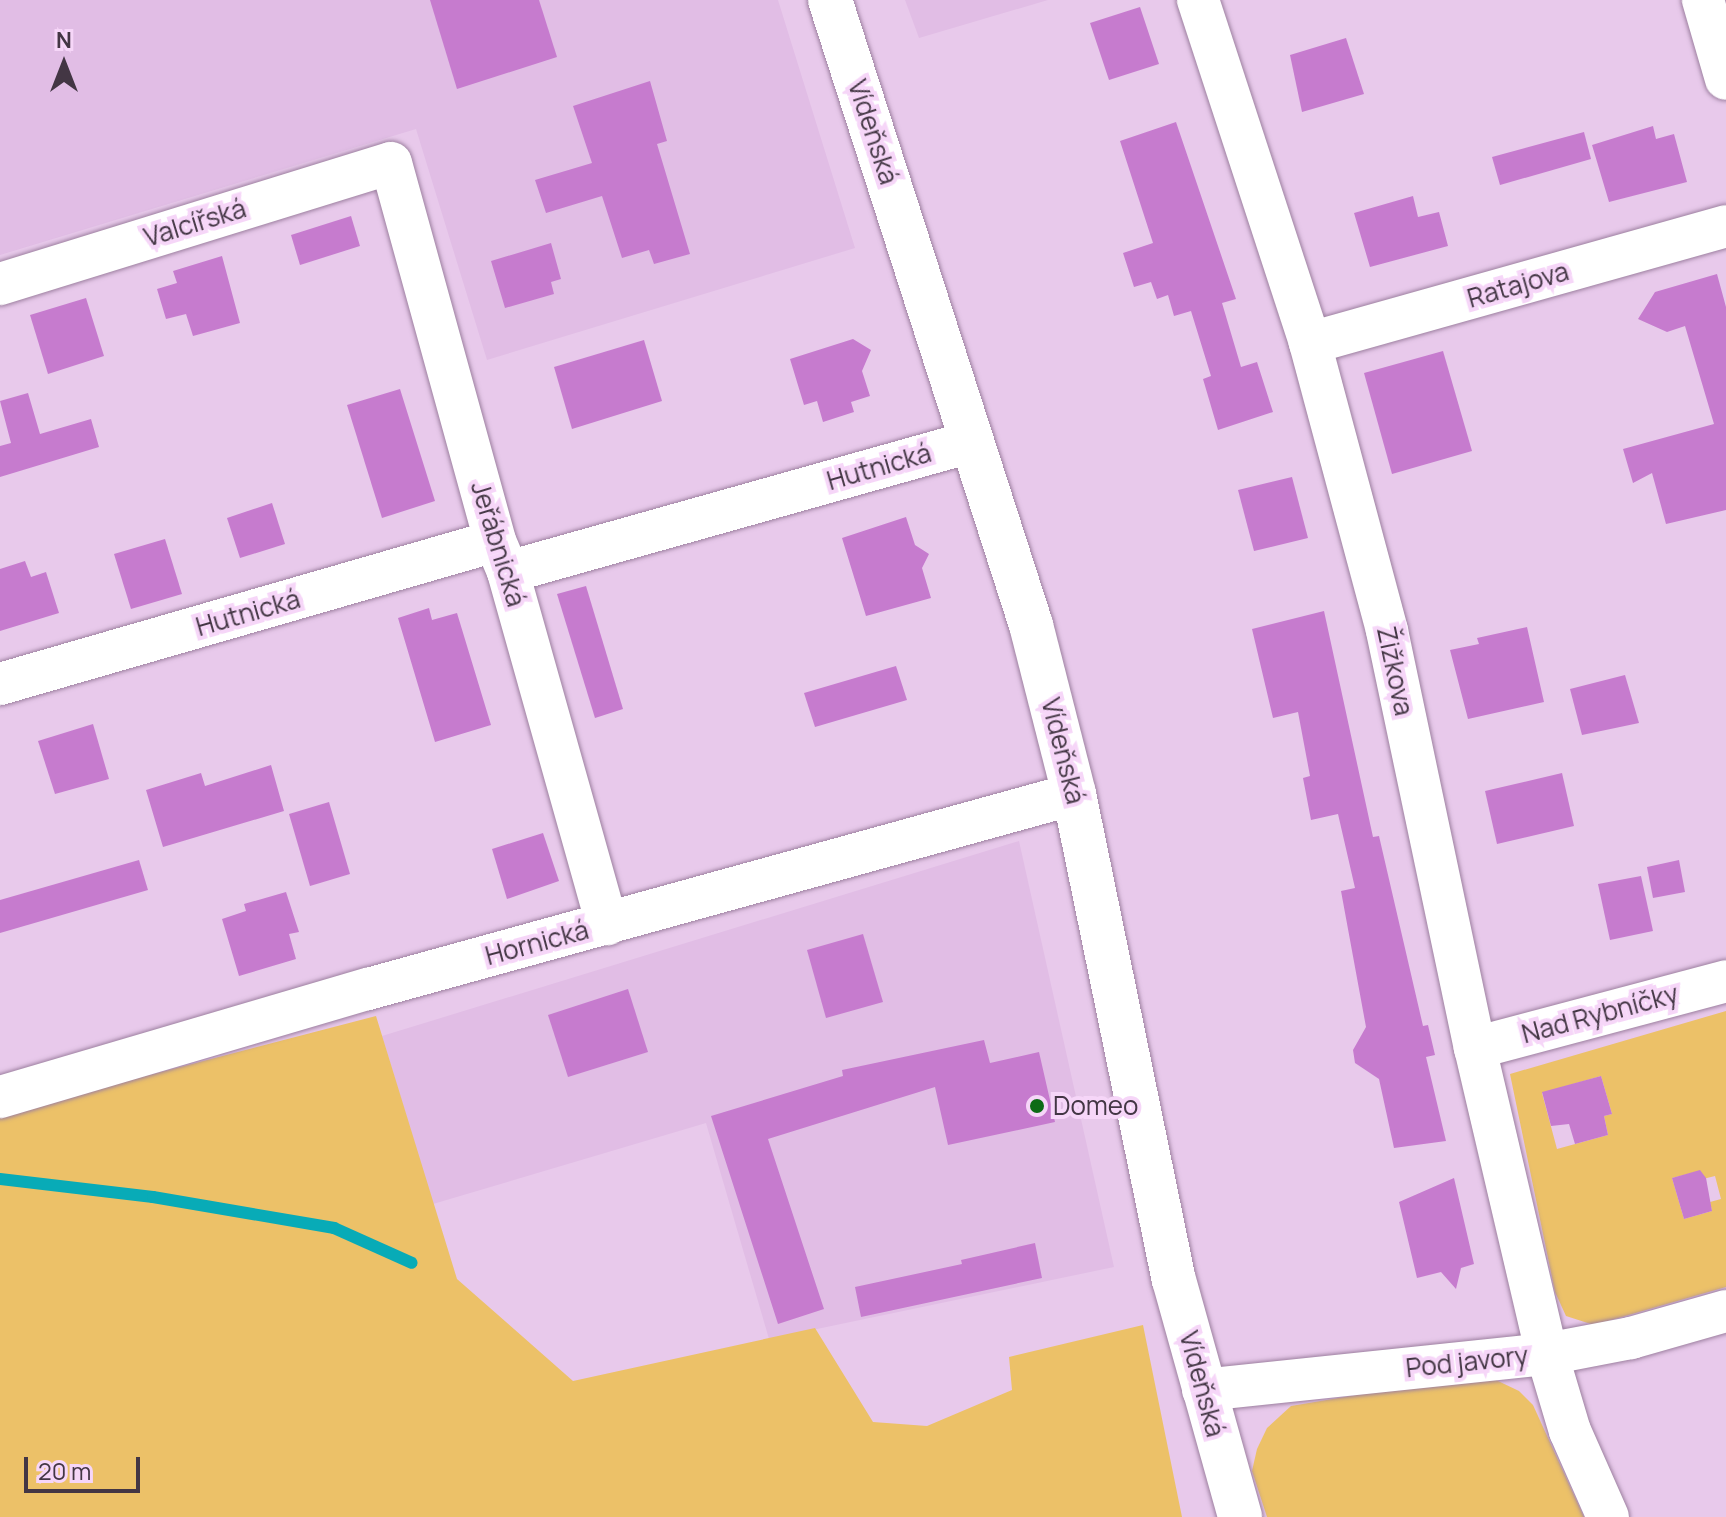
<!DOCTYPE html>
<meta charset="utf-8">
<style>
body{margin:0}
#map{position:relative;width:1726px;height:1517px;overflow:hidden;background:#e8c9eb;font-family:Manrope,sans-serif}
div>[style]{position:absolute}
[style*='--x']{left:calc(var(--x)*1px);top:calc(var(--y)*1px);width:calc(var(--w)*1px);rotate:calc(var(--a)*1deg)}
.built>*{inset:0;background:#e1bde5}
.green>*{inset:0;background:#ecc168}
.stream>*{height:12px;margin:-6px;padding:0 6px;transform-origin:6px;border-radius:6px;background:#08abb7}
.building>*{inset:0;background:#c67bce}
.roads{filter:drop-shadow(0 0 2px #9d80a0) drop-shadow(0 0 2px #9d80a0)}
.minor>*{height:42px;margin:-21px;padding:0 21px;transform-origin:21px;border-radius:21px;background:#fff}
.secondary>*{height:44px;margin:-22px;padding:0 22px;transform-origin:22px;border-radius:22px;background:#fff}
.dots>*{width:22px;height:22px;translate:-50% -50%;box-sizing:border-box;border:4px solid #f6d6f8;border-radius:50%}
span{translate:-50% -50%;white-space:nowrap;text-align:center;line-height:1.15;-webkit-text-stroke:8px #f6d6f8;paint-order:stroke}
.street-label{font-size:26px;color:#433644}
.poi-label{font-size:26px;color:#433644}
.left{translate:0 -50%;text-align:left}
.north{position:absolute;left:24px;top:24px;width:80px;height:80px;-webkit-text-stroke:6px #f6d6f8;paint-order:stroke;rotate:0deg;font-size:22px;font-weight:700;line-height:32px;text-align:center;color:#433644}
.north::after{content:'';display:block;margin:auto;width:28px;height:36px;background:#433644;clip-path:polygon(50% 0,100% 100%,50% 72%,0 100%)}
.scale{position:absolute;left:24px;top:1457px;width:116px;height:36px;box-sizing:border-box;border:4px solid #433644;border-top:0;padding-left:10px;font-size:24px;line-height:28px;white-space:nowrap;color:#433644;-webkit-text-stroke:6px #f6d6f8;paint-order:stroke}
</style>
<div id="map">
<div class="built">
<i style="clip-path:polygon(0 0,778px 0,855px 248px,487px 360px,416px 129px,0 255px)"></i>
<i style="clip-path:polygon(905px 0,1048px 0,919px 38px)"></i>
<i style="clip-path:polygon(1019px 841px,1114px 1267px,769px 1339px,706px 1123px,433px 1204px,382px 1036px)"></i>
</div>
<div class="green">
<i style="clip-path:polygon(evenodd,1726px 1011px,1726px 1287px,1594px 1325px,1566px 1316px,1555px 1292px,1510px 1074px,1726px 1011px,1601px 1076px,1612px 1114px,1604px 1116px,1608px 1135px,1557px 1149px,1542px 1093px,1601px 1076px,1726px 1011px,1700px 1171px,1703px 1179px,1715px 1176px,1721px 1199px,1710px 1202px,1712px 1211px,1684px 1219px,1672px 1178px,1700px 1171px)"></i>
<i style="clip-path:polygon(376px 1016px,457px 1279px,573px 1381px,815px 1328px,873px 1422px,927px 1426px,1012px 1390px,1009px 1357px,1143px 1325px,1182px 1517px,0 1517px,0 1114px)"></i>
<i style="clip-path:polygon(1496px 1380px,1519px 1391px,1533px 1405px,1584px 1517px,1267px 1517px,1252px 1471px,1257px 1449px,1267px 1428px,1291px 1406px,1392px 1389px)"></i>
</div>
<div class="stream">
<i style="--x:0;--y:1179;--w:154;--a:6.7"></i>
<i style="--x:153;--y:1197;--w:184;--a:9.7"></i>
<i style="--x:334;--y:1228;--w:85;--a:24.2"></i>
</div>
<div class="building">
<i style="clip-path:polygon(430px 0,539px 0,557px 57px,457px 89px)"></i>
<i style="clip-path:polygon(1140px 7px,1159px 64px,1109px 80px,1090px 23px)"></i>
<i style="clip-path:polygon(1346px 38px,1364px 94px,1302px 112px,1290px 55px)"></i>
<i style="clip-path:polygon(650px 81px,667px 141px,657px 144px,690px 254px,654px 264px,649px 250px,622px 258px,602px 196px,546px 213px,535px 180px,592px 163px,573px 106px)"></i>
<i style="clip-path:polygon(1176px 122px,1236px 299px,1222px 303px,1241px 367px,1257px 362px,1273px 412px,1218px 430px,1203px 379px,1211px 376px,1191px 311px,1174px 316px,1168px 295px,1157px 299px,1151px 282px,1134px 287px,1123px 253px,1153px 243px,1120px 141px)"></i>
<i style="clip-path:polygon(1653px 126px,1656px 139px,1674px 134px,1687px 182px,1609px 202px,1592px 145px)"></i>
<i style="clip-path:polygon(1584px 132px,1591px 159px,1500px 185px,1492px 157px)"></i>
<i style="clip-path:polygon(1413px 196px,1418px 217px,1439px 212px,1448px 246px,1370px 267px,1354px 213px)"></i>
<i style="clip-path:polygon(351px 216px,360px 246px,300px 265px,291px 235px)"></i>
<i style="clip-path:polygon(551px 243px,561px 279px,551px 282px,554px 294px,505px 308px,491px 261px)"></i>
<i style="clip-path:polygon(222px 256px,240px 323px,193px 336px,186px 314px,166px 319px,157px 289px,177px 283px,173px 271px)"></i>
<i style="clip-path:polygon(1717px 274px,1726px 307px,1726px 510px,1666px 524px,1652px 473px,1633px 483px,1623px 449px,1714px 424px,1685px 326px,1667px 332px,1638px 319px,1655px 292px)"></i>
<i style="clip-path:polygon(86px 298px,104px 356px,48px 374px,30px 315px)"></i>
<i style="clip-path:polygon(853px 339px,871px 350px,862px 371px,870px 396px,851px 402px,854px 412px,823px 422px,817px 401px,804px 405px,790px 359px)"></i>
<i style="clip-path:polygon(644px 340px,662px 401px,572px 429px,554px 367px)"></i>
<i style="clip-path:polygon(1443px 351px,1472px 451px,1392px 474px,1364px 373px)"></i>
<i style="clip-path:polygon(400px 389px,435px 501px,382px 518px,347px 405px)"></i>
<i style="clip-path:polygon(28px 393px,40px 434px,91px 419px,99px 447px,0 477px,0 446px,11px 443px,0 401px)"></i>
<i style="clip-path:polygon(1292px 477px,1308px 538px,1254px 551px,1238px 490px)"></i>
<i style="clip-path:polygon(272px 503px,285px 544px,240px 558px,227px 518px)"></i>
<i style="clip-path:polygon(906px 517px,915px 545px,929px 554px,922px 568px,931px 598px,866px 616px,842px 538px)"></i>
<i style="clip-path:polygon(165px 539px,182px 594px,131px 609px,114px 554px)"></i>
<i style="clip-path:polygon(25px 561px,31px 577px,46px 572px,59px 613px,0 631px,0 569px)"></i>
<i style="clip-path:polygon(586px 586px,623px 709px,595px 718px,557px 594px)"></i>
<i style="clip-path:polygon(429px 608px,432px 620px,457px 613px,491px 725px,435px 742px,398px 618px)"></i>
<i style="clip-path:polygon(1324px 611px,1373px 837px,1379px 836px,1423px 1026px,1428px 1025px,1435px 1055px,1426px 1057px,1446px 1141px,1394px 1148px,1379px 1079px,1355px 1063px,1353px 1050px,1366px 1027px,1341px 891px,1355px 888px,1338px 814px,1311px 820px,1303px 778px,1310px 776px,1298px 712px,1273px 718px,1252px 629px)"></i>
<i style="clip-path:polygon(1527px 627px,1544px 702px,1468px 719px,1450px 650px,1479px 644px,1477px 638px)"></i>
<i style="clip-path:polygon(896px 666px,907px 700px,815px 727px,804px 693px)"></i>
<i style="clip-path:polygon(1625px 675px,1639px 723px,1582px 735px,1570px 689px)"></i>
<i style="clip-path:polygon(93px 724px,109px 779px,55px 794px,38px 741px)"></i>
<i style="clip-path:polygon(271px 765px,284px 811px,163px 847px,146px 790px,201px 773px,205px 786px)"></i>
<i style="clip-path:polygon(1562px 773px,1574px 826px,1497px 844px,1485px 791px)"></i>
<i style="clip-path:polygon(329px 802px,350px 874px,310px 886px,289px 814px)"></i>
<i style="clip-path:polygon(543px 833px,559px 881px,507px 899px,492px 849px)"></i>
<i style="clip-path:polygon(139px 860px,148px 890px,0 933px,0 900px)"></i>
<i style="clip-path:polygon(1679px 860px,1685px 892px,1653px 898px,1647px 867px)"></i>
<i style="clip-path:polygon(1641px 876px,1653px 931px,1610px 940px,1598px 884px)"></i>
<i style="clip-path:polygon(286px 892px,299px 932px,289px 934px,296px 959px,239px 976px,222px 919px,246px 911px,244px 904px)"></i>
<i style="clip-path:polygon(863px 934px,883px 1002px,826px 1018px,807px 950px)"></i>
<i style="clip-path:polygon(628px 989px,648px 1052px,568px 1077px,548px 1015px)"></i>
<i style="clip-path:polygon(984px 1040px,990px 1063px,1039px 1052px,1055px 1122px,948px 1145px,935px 1087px,768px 1139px,824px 1309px,778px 1324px,711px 1116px,843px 1076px,842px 1070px)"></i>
<i style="clip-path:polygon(1601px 1076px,1612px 1114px,1604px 1116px,1608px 1135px,1575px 1144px,1569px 1124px,1551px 1126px,1542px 1092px)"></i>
<i style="clip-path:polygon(1700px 1170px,1706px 1178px,1712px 1211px,1684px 1219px,1672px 1178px)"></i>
<i style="clip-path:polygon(1454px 1178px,1474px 1264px,1461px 1268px,1456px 1289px,1441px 1272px,1417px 1278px,1399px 1202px)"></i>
<i style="clip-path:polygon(1035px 1243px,1042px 1278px,861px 1317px,855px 1287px,962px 1264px,961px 1260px)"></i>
</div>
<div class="roads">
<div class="minor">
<i style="--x:1198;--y:0;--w:361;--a:71.9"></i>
<i style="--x:1310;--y:343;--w:298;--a:75"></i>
<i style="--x:1387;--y:631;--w:426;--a:78.1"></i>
<i style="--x:1475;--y:1048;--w:314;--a:76.8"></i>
<i style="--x:1547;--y:1354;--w:80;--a:73.4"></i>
<i style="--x:1570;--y:1431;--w:94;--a:66.2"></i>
<i style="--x:1703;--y:0;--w:82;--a:73.8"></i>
<i style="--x:0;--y:284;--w:409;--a:-17.2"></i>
<i style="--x:391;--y:163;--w:392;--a:74.6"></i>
<i style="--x:495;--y:541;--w:34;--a:67"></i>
<i style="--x:508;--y:572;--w:366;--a:74.3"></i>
<i style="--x:1310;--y:343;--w:432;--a:-15.7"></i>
<i style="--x:508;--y:572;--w:483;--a:-15.7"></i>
<i style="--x:0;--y:684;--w:515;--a:-16.11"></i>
<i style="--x:1475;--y:1048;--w:260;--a:-14.9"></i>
<i style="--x:0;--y:1097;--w:384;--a:-16.4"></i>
<i style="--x:368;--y:989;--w:732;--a:-15.44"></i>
<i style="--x:1203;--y:1390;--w:346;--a:-6"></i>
<i style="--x:1547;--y:1354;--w:86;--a:-10.8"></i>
<i style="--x:1631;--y:1338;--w:99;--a:-15.9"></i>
</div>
<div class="secondary">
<i style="--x:830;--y:0;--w:657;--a:72.17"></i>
<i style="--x:1031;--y:625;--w:174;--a:75.7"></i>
<i style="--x:1074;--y:794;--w:496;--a:78.4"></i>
<i style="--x:1174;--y:1280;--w:246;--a:74.4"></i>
</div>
</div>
<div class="dots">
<i style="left:1037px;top:1106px;background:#0d6b16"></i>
</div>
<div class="street-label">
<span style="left:873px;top:132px;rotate:72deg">Vídeňská</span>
<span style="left:195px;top:223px;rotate:-17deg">Valcířská</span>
<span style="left:1518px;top:285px;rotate:-16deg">Ratajova</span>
<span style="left:879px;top:467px;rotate:-16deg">Hutnická</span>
<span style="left:498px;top:544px;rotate:73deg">Jeřábnická</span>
<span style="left:248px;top:613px;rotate:-16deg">Hutnická</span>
<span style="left:1395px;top:671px;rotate:78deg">Žižkova</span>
<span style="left:1063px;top:751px;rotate:76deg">Vídeňská</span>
<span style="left:537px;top:943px;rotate:-15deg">Hornická</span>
<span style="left:1600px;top:1014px;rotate:-15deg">Nad Rybníčky</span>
<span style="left:1467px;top:1362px;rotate:-6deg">Pod javory</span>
<span style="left:1202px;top:1384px;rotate:75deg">Vídeňská</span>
</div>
<div class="poi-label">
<span class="left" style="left:1053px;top:1106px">Domeo</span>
</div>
<div class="north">N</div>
<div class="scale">20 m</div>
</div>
